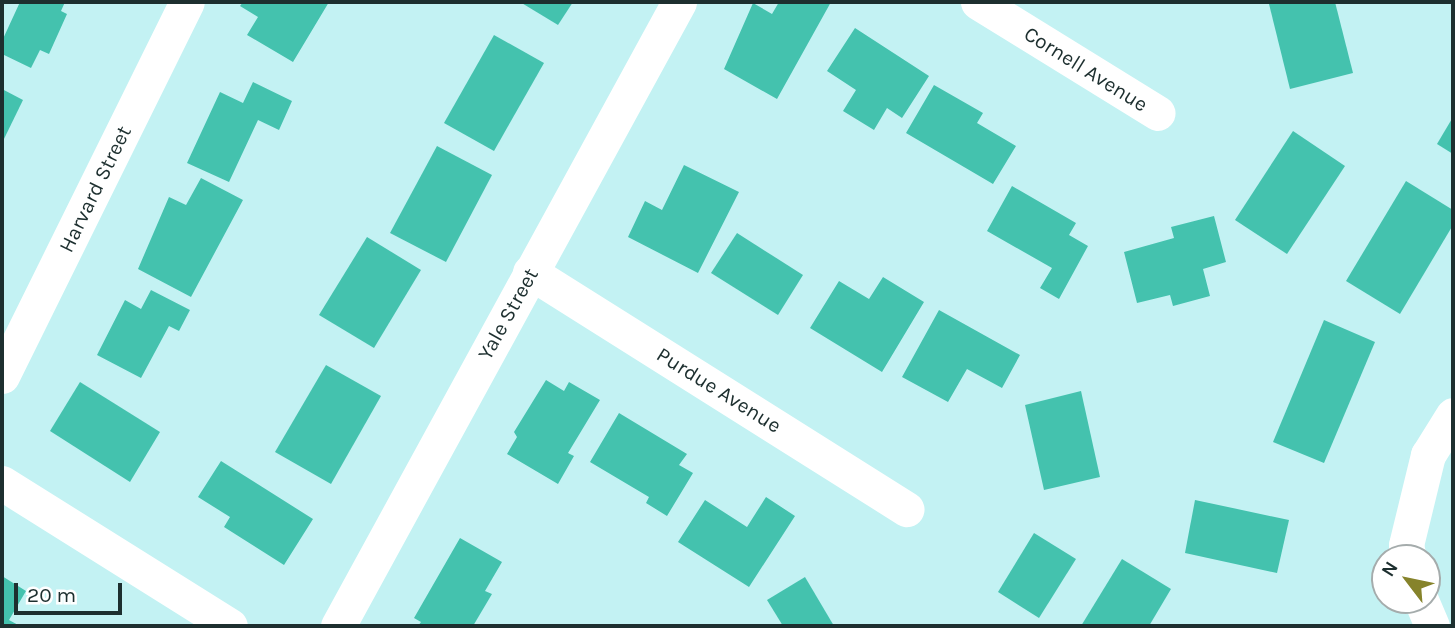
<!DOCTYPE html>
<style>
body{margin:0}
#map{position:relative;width:1455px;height:628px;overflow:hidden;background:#c3f2f3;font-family:Karla,sans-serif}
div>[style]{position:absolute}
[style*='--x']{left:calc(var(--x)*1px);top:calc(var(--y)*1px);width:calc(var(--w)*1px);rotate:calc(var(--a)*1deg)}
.building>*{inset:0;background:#44c2ae}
.street>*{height:35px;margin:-17.5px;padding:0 17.5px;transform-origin:17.5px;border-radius:17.5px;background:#fff}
span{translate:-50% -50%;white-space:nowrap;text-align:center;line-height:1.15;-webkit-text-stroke:6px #fff;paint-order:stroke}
.street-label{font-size:21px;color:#1d2f2f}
.frame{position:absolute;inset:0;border:4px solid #1d2f2f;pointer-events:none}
.north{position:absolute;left:1371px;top:544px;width:70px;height:70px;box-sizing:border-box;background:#fff;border:2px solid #a5acac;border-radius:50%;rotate:302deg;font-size:19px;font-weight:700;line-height:28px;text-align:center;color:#1d2f2f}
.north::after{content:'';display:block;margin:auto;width:24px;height:32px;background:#86832b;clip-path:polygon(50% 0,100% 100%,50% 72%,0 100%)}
.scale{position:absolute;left:14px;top:583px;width:108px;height:32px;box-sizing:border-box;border:4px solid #1d2f2f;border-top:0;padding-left:9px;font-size:21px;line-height:24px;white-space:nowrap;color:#1d2f2f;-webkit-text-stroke:5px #fff;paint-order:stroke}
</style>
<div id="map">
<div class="building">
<i style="clip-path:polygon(20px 2px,65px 2px,61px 11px,67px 14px,49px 54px,40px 50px,31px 68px,2px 54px,2px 41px)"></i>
<i style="clip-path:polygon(243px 2px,329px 2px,293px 62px,247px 35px,258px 17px,240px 6px)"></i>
<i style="clip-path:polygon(520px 2px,573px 2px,558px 25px)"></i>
<i style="clip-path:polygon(779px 2px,831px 2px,777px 99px,724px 69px,753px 3px,772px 14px)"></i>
<i style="clip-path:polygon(1335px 2px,1353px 73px,1290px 89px,1269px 4px)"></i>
<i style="clip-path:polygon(855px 28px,929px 76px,902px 118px,887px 108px,874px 130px,843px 111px,856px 90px,827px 71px)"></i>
<i style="clip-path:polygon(494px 35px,544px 63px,494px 151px,444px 123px)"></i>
<i style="clip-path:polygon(253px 82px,292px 101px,279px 130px,258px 120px,229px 182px,187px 163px,220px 92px,243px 103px)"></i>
<i style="clip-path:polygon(934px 85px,983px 113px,977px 123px,1016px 146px,993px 184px,906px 133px)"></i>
<i style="clip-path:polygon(2px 89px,23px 100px,2px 143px)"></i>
<i style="clip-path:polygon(1453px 117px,1453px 154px,1437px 144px)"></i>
<i style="clip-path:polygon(1293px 131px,1345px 166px,1287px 254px,1235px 220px)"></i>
<i style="clip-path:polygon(437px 146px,492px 175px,446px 262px,390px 233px)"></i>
<i style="clip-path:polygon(684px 165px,739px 192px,698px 273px,628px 237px,645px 201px,662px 210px)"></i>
<i style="clip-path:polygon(201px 178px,243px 200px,191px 297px,138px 269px,169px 197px,186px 205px)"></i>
<i style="clip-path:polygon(1406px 181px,1453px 210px,1453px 225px,1400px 314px,1346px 281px)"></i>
<i style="clip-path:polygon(1012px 186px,1076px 223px,1069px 235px,1088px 246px,1059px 299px,1040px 288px,1052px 268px,987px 231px)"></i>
<i style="clip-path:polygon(1214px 216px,1226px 262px,1203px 269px,1210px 296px,1173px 306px,1170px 295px,1137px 303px,1124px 252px,1174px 238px,1171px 227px)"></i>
<i style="clip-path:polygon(737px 233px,803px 275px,778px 315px,711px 273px)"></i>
<i style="clip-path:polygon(367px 237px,421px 270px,374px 348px,319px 315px)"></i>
<i style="clip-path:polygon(883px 277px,924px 302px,882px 372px,810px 328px,839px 281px,869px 299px)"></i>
<i style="clip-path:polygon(151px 290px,190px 310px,179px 331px,169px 326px,141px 378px,97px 355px,125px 300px,141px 309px)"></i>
<i style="clip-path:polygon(939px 310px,1020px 355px,1002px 388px,967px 369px,948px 402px,902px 377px)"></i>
<i style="clip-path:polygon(1324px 320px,1375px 342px,1324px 463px,1273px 442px)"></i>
<i style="clip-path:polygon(326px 365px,381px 396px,331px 484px,275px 452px)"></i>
<i style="clip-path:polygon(546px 380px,564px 391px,569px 382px,600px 400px,568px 453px,574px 456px,558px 484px,507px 454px,517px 437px,514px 432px)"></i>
<i style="clip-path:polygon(80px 382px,160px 432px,130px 482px,50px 431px)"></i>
<i style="clip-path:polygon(1081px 391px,1100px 477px,1044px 490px,1025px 405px)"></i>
<i style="clip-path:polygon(619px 413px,687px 454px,679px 465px,693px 473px,667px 516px,646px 503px,649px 497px,590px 462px)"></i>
<i style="clip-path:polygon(221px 461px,313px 519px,284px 565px,224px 527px,230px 517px,198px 497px)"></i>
<i style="clip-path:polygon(766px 497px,795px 516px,749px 587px,678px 542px,705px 500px,747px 527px)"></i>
<i style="clip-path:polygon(1195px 500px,1289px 520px,1277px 573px,1185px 553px)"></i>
<i style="clip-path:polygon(1034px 533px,1076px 559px,1039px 618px,998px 592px)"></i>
<i style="clip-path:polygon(460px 538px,502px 562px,485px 591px,492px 594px,473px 626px,418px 626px,421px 622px,414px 618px)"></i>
<i style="clip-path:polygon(1122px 559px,1171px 589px,1149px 626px,1081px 626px)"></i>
<i style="clip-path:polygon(2px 576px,26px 591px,9px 620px,20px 626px,2px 626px)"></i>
<i style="clip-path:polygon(805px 577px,834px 626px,783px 626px,767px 600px)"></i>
</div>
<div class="street">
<i style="--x:978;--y:2;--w:211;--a:31.7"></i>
<i style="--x:530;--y:272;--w:445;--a:32.2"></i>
<i style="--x:2;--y:376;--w:417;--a:-63.7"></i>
<i style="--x:2;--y:483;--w:269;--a:32.1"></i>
<i style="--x:1409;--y:558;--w:13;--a:-103"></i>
<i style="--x:1406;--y:545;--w:93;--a:-76.3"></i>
<i style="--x:1428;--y:455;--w:47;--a:-58"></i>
<i style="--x:1421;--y:600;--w:28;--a:67"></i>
<i style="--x:338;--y:626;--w:711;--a:-61.34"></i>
</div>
<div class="street-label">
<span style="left:1086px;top:69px;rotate:32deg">Cornell Avenue</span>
<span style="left:95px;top:189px;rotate:-64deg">Harvard Street</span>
<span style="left:508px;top:314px;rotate:-61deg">Yale Street</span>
<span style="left:719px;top:390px;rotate:32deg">Purdue Avenue</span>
</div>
<div class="frame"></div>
<div class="north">N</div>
<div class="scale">20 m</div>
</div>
